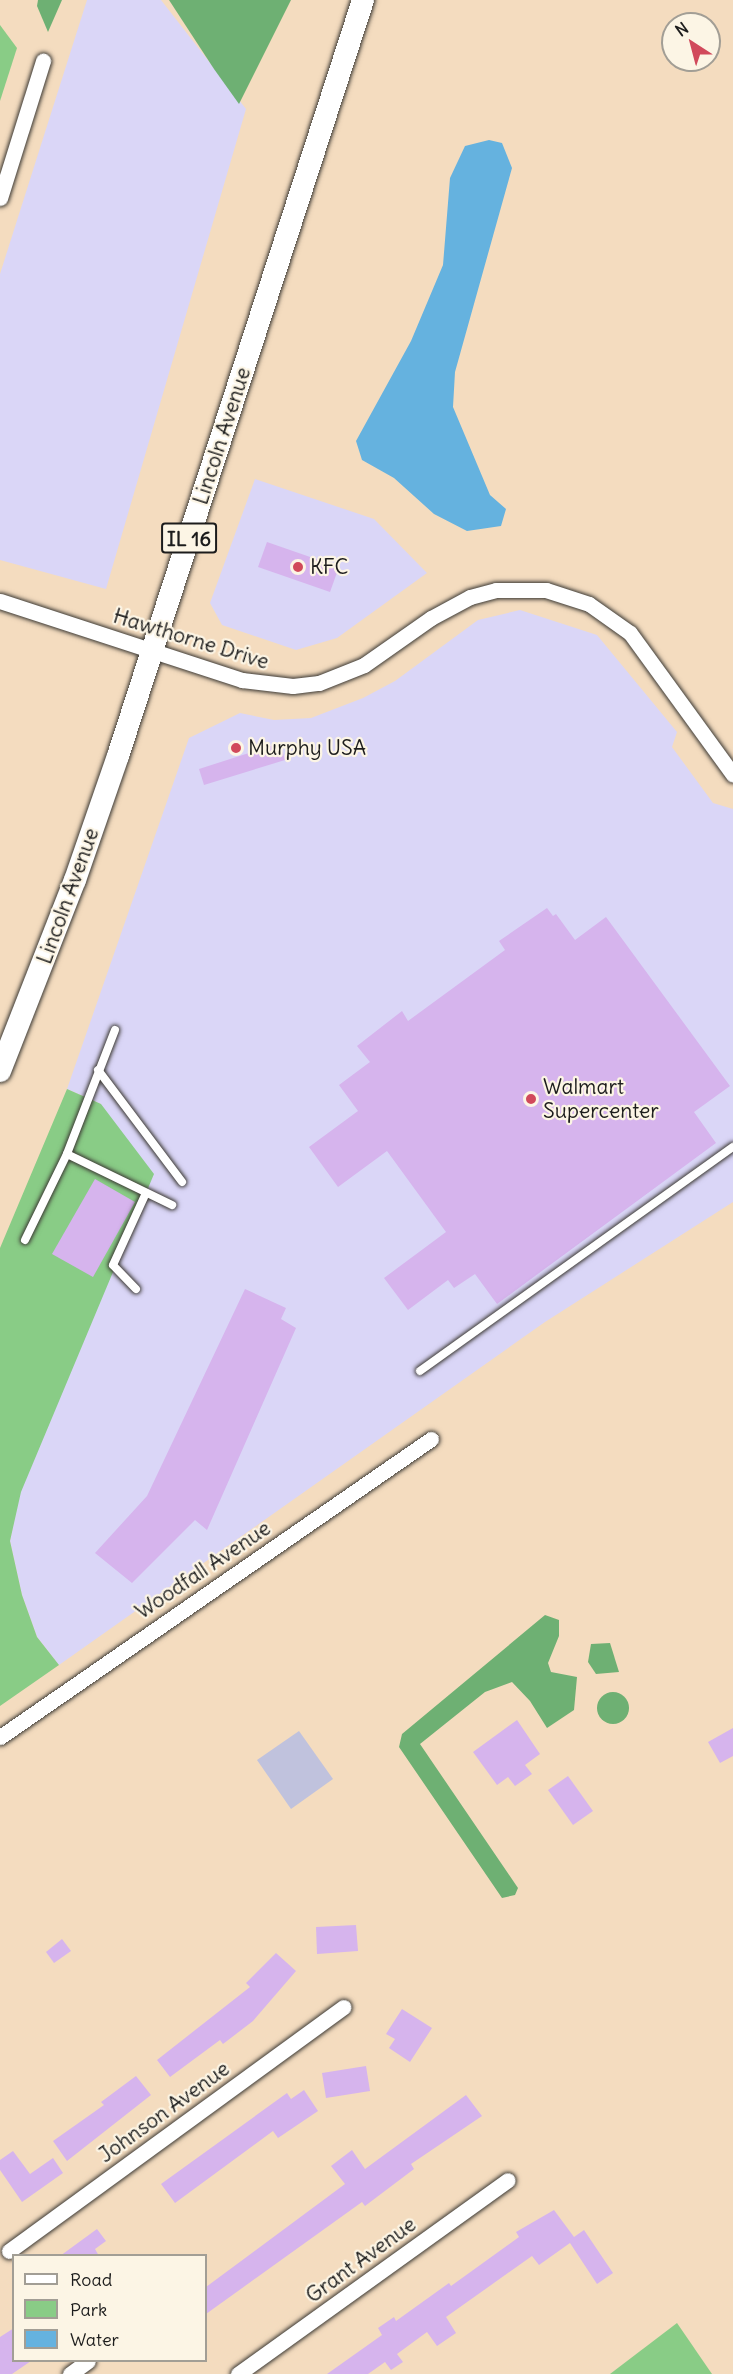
<!DOCTYPE html>
<style>
body{margin:0}
#map{position:relative;width:733px;height:2374px;overflow:hidden;background:#f4dcbf;font-family:Delius,sans-serif}
div>[style]{position:absolute}
[style*='--x']{left:calc(var(--x)*1px);top:calc(var(--y)*1px);width:calc(var(--w)*1px);rotate:calc(var(--a)*1deg)}
.built>*{inset:0;background:#dad6f7}
.industrial>*{inset:0;background:#c0c2dd}
.green>*{inset:0;background:#89cc86}
.forest>*{inset:0;background:#6eb073}
.round{border-radius:50%}
.water>*{inset:0;background:#65b2df}
.building>*{inset:0;background:#d6b4ed}
.roads{filter:drop-shadow(0 0 2px #3c3934) drop-shadow(0 0 2px #3c3934)}
.lane>*{height:8px;margin:-4px;padding:0 4px;transform-origin:4px;border-radius:4px;background:#fff}
.street>*{height:15px;margin:-7.5px;padding:0 7.5px;transform-origin:7.5px;border-radius:7.5px;background:#fff}
.primary>*{height:22px;margin:-11px;padding:0 11px;transform-origin:11px;border-radius:11px;background:#fff}
.dots>*{width:16px;height:16px;translate:-50% -50%;box-sizing:border-box;border:3px solid #fcf5e5;border-radius:50%}
span{translate:-50% -50%;white-space:nowrap;text-align:center;line-height:1.15;-webkit-text-stroke:4.5px #fcf5e5;paint-order:stroke}
.shield-label span{padding:2px 4px;background:#fcf5e5;border:2px solid;border-radius:4px;-webkit-text-stroke-width:0}
.shield-label{font-size:20px;color:#1c1c1c;font-weight:700}
.street-label{font-size:21px;color:#1c1c1c}
.poi-label{font-size:21px;color:#1c1c1c}
.left{translate:0 -50%;text-align:left}
.legend{position:absolute;left:12px;top:2254px;width:195px;height:108px;box-sizing:border-box;background:#fcf5e5;border:2px solid #a29e95;margin:0;padding:8px 10px;list-style:none;font-size:18px;color:#1c1c1c}
.legend li{display:flex;align-items:center;gap:12px;height:30px}
.legend b{width:30px;border:2px solid #a29e95}
.north{position:absolute;left:661px;top:12px;width:60px;height:60px;box-sizing:border-box;background:#fcf5e5;border:2px solid #a29e95;border-radius:50%;rotate:324deg;font-size:16px;font-weight:700;line-height:24px;text-align:center;color:#1c1c1c}
.north::after{content:'';display:block;margin:auto;width:21px;height:27px;background:#d1495b;clip-path:polygon(50% 0,100% 100%,50% 72%,0 100%)}
</style>
<div id="map">
<div class="built">
<i style="clip-path:polygon(87px 0,161px 0,246px 109px,106px 589px,0 560px,0 274px)"></i>
<i style="clip-path:polygon(255px 479px,374px 519px,427px 573px,337px 638px,296px 650px,222px 625px,210px 603px)"></i>
<i style="clip-path:polygon(520px 610px,597px 635px,677px 732px,672px 747px,713px 803px,733px 809px,733px 1202px,545px 1322px,59px 1665px,37px 1637px,22px 1595px,10px 1541px,101px 1104px,67px 1089px,189px 738px,240px 713px,274px 720px,311px 718px,363px 698px,395px 681px,478px 620px)"></i>
</div>
<div class="industrial">
<i style="clip-path:polygon(299px 1731px,333px 1779px,291px 1809px,257px 1760px)"></i>
</div>
<div class="green">
<i style="clip-path:polygon(0 25px,17px 48px,0 101px)"></i>
<i style="clip-path:polygon(67px 1089px,101px 1104px,154px 1174px,21px 1492px,10px 1541px,22px 1595px,37px 1637px,59px 1665px,0 1706px,0 1248px)"></i>
<i style="clip-path:polygon(677px 2323px,712px 2374px,610px 2374px)"></i>
</div>
<div class="forest">
<i style="clip-path:polygon(38px 0,62px 0,48px 32px,37px 6px)"></i>
<i style="clip-path:polygon(169px 0,291px 0,239px 104px,214px 69px)"></i>
<i style="clip-path:polygon(545px 1615px,559px 1620px,559px 1636px,548px 1663px,551px 1672px,577px 1677px,574px 1710px,547px 1728px,530px 1701px,512px 1682px,485px 1692px,420px 1744px,518px 1888px,515px 1895px,502px 1898px,399px 1747px,402px 1734px)"></i>
<i style="clip-path:polygon(610px 1643px,619px 1672px,596px 1674px,588px 1662px,591px 1644px)"></i>
<i class="round" style="left:597px;top:1692px;width:32px;height:32px"></i>
</div>
<div class="water">
<i style="clip-path:polygon(489px 140px,502px 143px,512px 168px,455px 372px,453px 407px,490px 495px,506px 509px,501px 526px,467px 531px,434px 514px,394px 478px,362px 460px,356px 441px,411px 341px,443px 265px,450px 178px,465px 146px)"></i>
</div>
<div class="building">
<i style="clip-path:polygon(267px 542px,339px 567px,330px 592px,258px 567px)"></i>
<i style="clip-path:polygon(280px 743px,285px 760px,204px 785px,199px 769px)"></i>
<i style="clip-path:polygon(547px 908px,553px 916px,556px 914px,575px 940px,606px 917px,730px 1086px,694px 1112px,716px 1143px,497px 1304px,475px 1274px,454px 1288px,448px 1280px,408px 1310px,384px 1278px,446px 1232px,387px 1151px,338px 1187px,309px 1147px,358px 1111px,339px 1085px,370px 1062px,357px 1046px,402px 1011px,408px 1021px,505px 950px,499px 941px)"></i>
<i style="clip-path:polygon(95px 1179px,135px 1202px,93px 1277px,52px 1254px)"></i>
<i style="clip-path:polygon(245px 1289px,286px 1308px,281px 1319px,296px 1328px,207px 1530px,195px 1520px,132px 1583px,95px 1553px,147px 1496px)"></i>
<i style="clip-path:polygon(517px 1720px,540px 1754px,525px 1765px,532px 1774px,515px 1786px,508px 1777px,497px 1785px,473px 1752px)"></i>
<i style="clip-path:polygon(733px 1728px,733px 1756px,720px 1763px,708px 1742px)"></i>
<i style="clip-path:polygon(568px 1776px,593px 1811px,573px 1825px,548px 1790px)"></i>
<i style="clip-path:polygon(356px 1925px,358px 1951px,317px 1954px,316px 1927px)"></i>
<i style="clip-path:polygon(62px 1939px,71px 1951px,54px 1963px,46px 1952px)"></i>
<i style="clip-path:polygon(276px 1953px,296px 1971px,253px 2021px,223px 2044px,220px 2040px,170px 2077px,157px 2060px,250px 1987px,246px 1983px)"></i>
<i style="clip-path:polygon(402px 2009px,432px 2028px,410px 2062px,389px 2048px,395px 2039px,386px 2034px)"></i>
<i style="clip-path:polygon(366px 2066px,370px 2091px,326px 2098px,322px 2073px)"></i>
<i style="clip-path:polygon(136px 2076px,151px 2095px,67px 2161px,53px 2141px,104px 2105px,101px 2102px)"></i>
<i style="clip-path:polygon(304px 2090px,318px 2111px,278px 2138px,273px 2131px,175px 2203px,161px 2184px,287px 2093px,291px 2099px)"></i>
<i style="clip-path:polygon(466px 2095px,482px 2116px,411px 2164px,414px 2169px,365px 2206px,362px 2202px,206px 2314px,206px 2287px,345px 2184px,331px 2166px,352px 2150px,365px 2169px)"></i>
<i style="clip-path:polygon(13px 2151px,30px 2174px,53px 2158px,63px 2173px,22px 2202px,0 2170px,0 2160px)"></i>
<i style="clip-path:polygon(554px 2210px,574px 2237px,584px 2230px,613px 2273px,597px 2284px,570px 2243px,539px 2265px,532px 2256px,446px 2317px,456px 2333px,437px 2346px,427px 2332px,397px 2354px,403px 2362px,391px 2370px,385px 2362px,368px 2374px,327px 2374px,382px 2335px,378px 2328px,394px 2317px,396px 2321px,449px 2283px,451px 2286px,519px 2237px,516px 2232px)"></i>
<i style="clip-path:polygon(97px 2229px,106px 2241px,95px 2249px,99px 2256px,60px 2256px)"></i>
<i style="clip-path:polygon(14px 2328px,14px 2361px,31px 2361px,12px 2374px,0 2374px,0 2337px)"></i>
</div>
<div class="roads">
<div class="lane">
<i style="--x:115;--y:1030;--w:133;--a:111.2"></i>
<i style="--x:67;--y:1154;--w:117;--a:25.9"></i>
<i style="--x:98;--y:1070;--w:140;--a:53.1"></i>
<i style="--x:25;--y:1240;--w:96;--a:-64"></i>
<i style="--x:136;--y:1289;--w:33;--a:-134"></i>
<i style="--x:113;--y:1265;--w:79;--a:-65.4"></i>
<i style="--x:420;--y:1371;--w:385;--a:-35.6"></i>
</div>
<div class="street">
<i style="--x:0;--y:198;--w:144;--a:-72.6"></i>
<i style="--x:0;--y:601;--w:255;--a:18.1"></i>
<i style="--x:242;--y:680;--w:51;--a:6.7"></i>
<i style="--x:293;--y:686;--w:26;--a:-7"></i>
<i style="--x:319;--y:683;--w:48;--a:-21.8"></i>
<i style="--x:364;--y:665;--w:82;--a:-35"></i>
<i style="--x:431;--y:618;--w:44;--a:-28.3"></i>
<i style="--x:470;--y:597;--w:27;--a:-15"></i>
<i style="--x:496;--y:590;--w:50;--a:0"></i>
<i style="--x:546;--y:590;--w:45;--a:18"></i>
<i style="--x:589;--y:604;--w:50;--a:35.3"></i>
<i style="--x:630;--y:633;--w:175;--a:54"></i>
<i style="--x:0;--y:1737;--w:524;--a:-34.66"></i>
<i style="--x:9;--y:2251;--w:414;--a:-36.1"></i>
<i style="--x:70;--y:2374;--w:22;--a:-36"></i>
<i style="--x:238;--y:2374;--w:332;--a:-35.7"></i>
</div>
<div class="primary">
<i style="--x:0;--y:1071;--w:205;--a:-68.6"></i>
<i style="--x:75;--y:880;--w:131;--a:-70.9"></i>
<i style="--x:118;--y:756;--w:795;--a:-72.04"></i>
</div>
</div>
<div class="dots">
<i style="left:298px;top:567px;background:#d1495b"></i>
<i style="left:236px;top:748px;background:#d1495b"></i>
<i style="left:531px;top:1099px;background:#d1495b"></i>
</div>
<div class="shield-label">
<span style="left:189px;top:538px">IL 16</span>
</div>
<div class="street-label">
<span style="left:222px;top:436px;rotate:-72deg">Lincoln Avenue</span>
<span style="left:191px;top:639px;rotate:17deg">Hawthorne Drive</span>
<span style="left:68px;top:896px;rotate:-70deg">Lincoln Avenue</span>
<span style="left:203px;top:1570px;rotate:-34deg">Woodfall Avenue</span>
<span style="left:164px;top:2112px;rotate:-36deg">Johnson Avenue</span>
<span style="left:361px;top:2260px;rotate:-36deg">Grant Avenue</span>
</div>
<div class="poi-label">
<span class="left" style="left:310px;top:567px">KFC</span>
<span class="left" style="left:248px;top:748px">Murphy USA</span>
<span class="left" style="left:543px;top:1099px">Walmart<br>Supercenter</span>
</div>
<ul class="legend">
<li><b style="height:8px;background:#fff"></b>Road</li>
<li><b style="height:16px;background:#89cc86"></b>Park</li>
<li><b style="height:16px;background:#65b2df"></b>Water</li>
</ul>
<div class="north">N</div>
</div>
